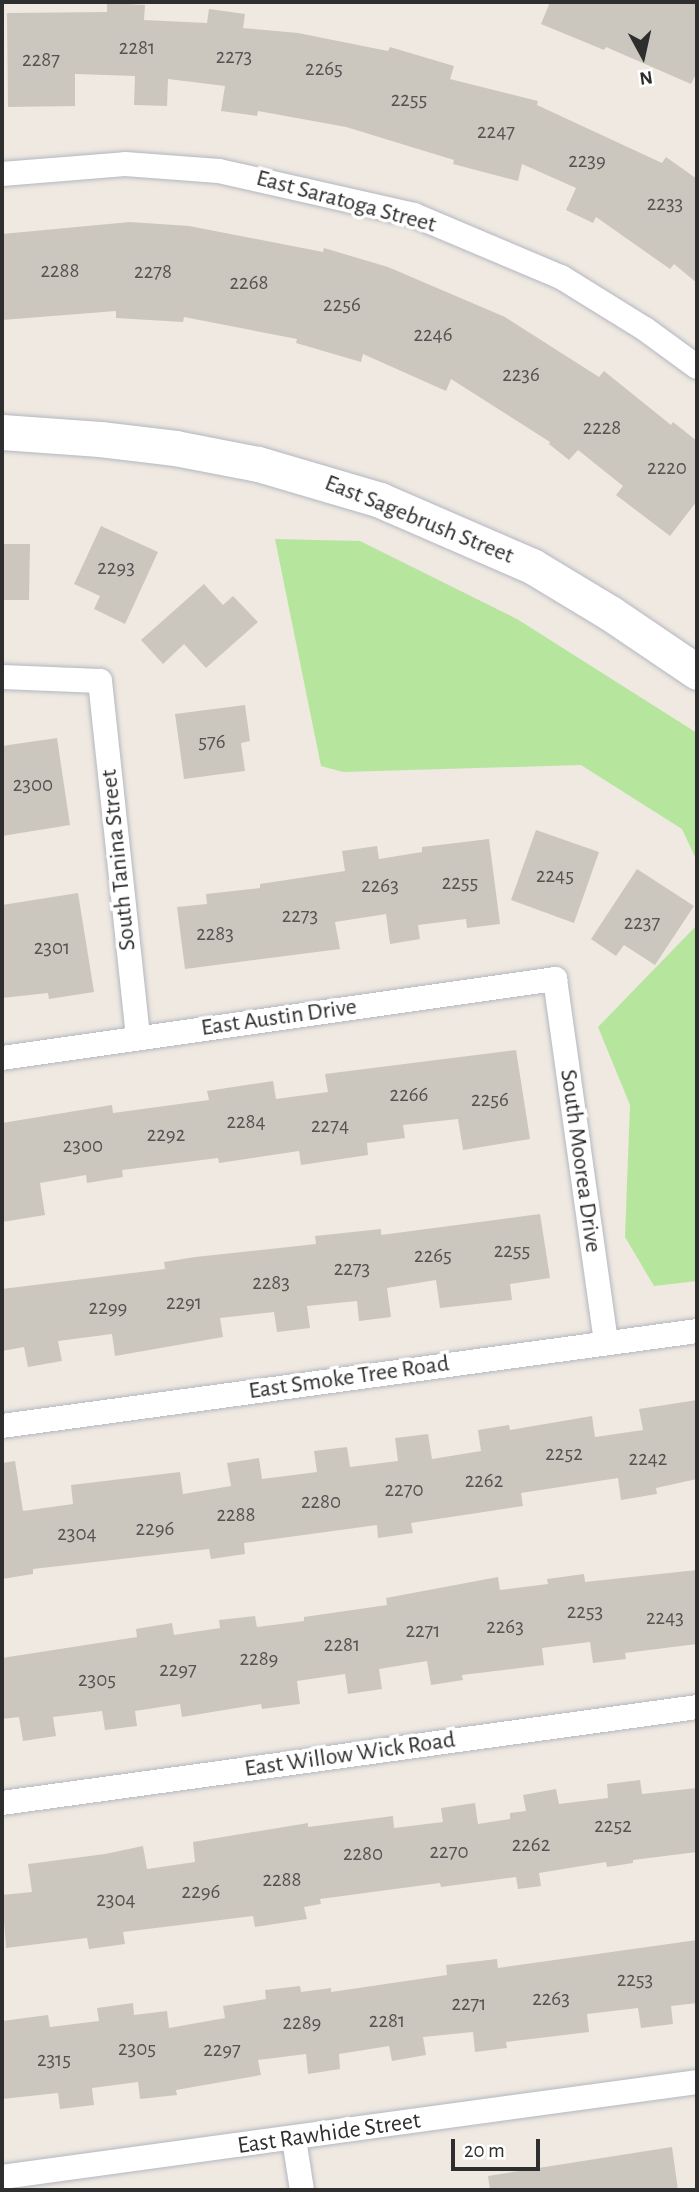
<!DOCTYPE html>
<style>
body{margin:0}
#map{position:relative;width:699px;height:2192px;overflow:hidden;background:#efe9e1;font-family:"Alegreya Sans",sans-serif}
div>[style]{position:absolute}
[style*='--x']{left:calc(var(--x)*1px);top:calc(var(--y)*1px);width:calc(var(--w)*1px);rotate:calc(var(--a)*1deg)}
.green>*{inset:0;background:#b6e59e}
.building>*{inset:0;background:#cbc7bf}
.roads{filter:drop-shadow(0 0 2px #b4b7c1) drop-shadow(0 0 2px #b4b7c1)}
.street>*{height:24px;margin:-12px;padding:0 12px;transform-origin:12px;border-radius:12px;background:#fff}
.secondary>*{height:35px;margin:-17.5px;padding:0 17.5px;transform-origin:17.5px;border-radius:17.5px;background:#fff}
span{translate:-50% -50%;white-space:nowrap;text-align:center;line-height:1.15;-webkit-text-stroke:7px #fff;paint-order:stroke}
.number-label{font-size:21px;color:#555452}
.number-label span{-webkit-text-stroke-width:0}
.street-label{font-size:24px;color:#2e2e2e}
.frame{position:absolute;inset:0;border:4px solid #2e2e2e;pointer-events:none}
.north{position:absolute;left:608px;top:21px;width:70px;height:70px;-webkit-text-stroke:5px #fff;paint-order:stroke;rotate:172deg;font-size:19px;font-weight:700;line-height:28px;text-align:center;color:#2e2e2e}
.north::after{content:'';display:block;margin:auto;width:24px;height:32px;background:#2e2e2e;clip-path:polygon(50% 0,100% 100%,50% 72%,0 100%)}
.scale{position:absolute;left:451px;top:2139px;width:89px;height:32px;box-sizing:border-box;border:4px solid #2e2e2e;border-top:0;padding-left:9px;font-size:21px;line-height:24px;white-space:nowrap;color:#2e2e2e;-webkit-text-stroke:5px #fff;paint-order:stroke}
</style>
<div id="map">
<div class="green">
<i style="clip-path:polygon(275px 539px,360px 541px,517px 619px,697px 733px,697px 861px,682px 829px,581px 765px,343px 772px,321px 766px)"></i>
<i style="clip-path:polygon(697px 925px,697px 1281px,654px 1286px,625px 1237px,630px 1105px,598px 1027px)"></i>
</div>
<div class="building">
<i style="clip-path:polygon(550px 2px,697px 2px,697px 72px,691px 84px,606px 47px,604px 50px,541px 24px)"></i>
<i style="clip-path:polygon(107px 3px,145px 5px,144px 20px,207px 23px,209px 9px,245px 14px,243px 28px,298px 33px,388px 51px,390px 47px,454px 66px,450px 79px,538px 101px,537px 105px,662px 163px,666px 157px,697px 179px,697px 283px,674px 264px,670px 269px,596px 217px,593px 223px,566px 210px,576px 188px,522px 164px,518px 181px,453px 164px,454px 160px,346px 127px,258px 111px,257px 116px,221px 111px,225px 86px,168px 79px,167px 106px,134px 105px,135px 76px,75px 74px,75px 106px,8px 107px,7px 13px,107px 12px)"></i>
<i style="clip-path:polygon(130px 222px,189px 226px,323px 252px,324px 248px,388px 267px,505px 317px,599px 377px,604px 371px,671px 425px,673px 422px,697px 441px,697px 501px,670px 536px,616px 495px,623px 486px,578px 450px,569px 460px,549px 444px,550px 442px,451px 379px,446px 391px,363px 354px,361px 362px,296px 343px,297px 339px,184px 317px,183px 322px,116px 318px,116px 311px,2px 320px,2px 234px)"></i>
<i style="clip-path:polygon(101px 526px,158px 552px,125px 624px,94px 609px,100px 596px,74px 584px)"></i>
<i style="clip-path:polygon(2px 544px,30px 544px,29px 600px,2px 600px)"></i>
<i style="clip-path:polygon(204px 584px,223px 605px,233px 596px,258px 622px,206px 668px,184px 644px,163px 664px,141px 640px)"></i>
<i style="clip-path:polygon(245px 705px,250px 741px,241px 743px,245px 771px,184px 779px,175px 714px)"></i>
<i style="clip-path:polygon(57px 738px,70px 825px,2px 836px,2px 746px)"></i>
<i style="clip-path:polygon(536px 830px,599px 852px,574px 923px,511px 900px)"></i>
<i style="clip-path:polygon(489px 839px,500px 924px,467px 928px,466px 919px,418px 925px,420px 939px,390px 944px,386px 914px,335px 922px,340px 949px,185px 969px,177px 907px,207px 904px,206px 894px,260px 888px,260px 884px,345px 871px,342px 851px,377px 846px,379px 859px,422px 852px,422px 847px)"></i>
<i style="clip-path:polygon(637px 869px,694px 906px,655px 965px,624px 945px,616px 956px,591px 939px)"></i>
<i style="clip-path:polygon(78px 893px,94px 992px,49px 999px,48px 993px,2px 998px,2px 905px)"></i>
<i style="clip-path:polygon(516px 1050px,530px 1139px,463px 1150px,458px 1119px,403px 1125px,405px 1138px,367px 1143px,368px 1155px,301px 1165px,299px 1151px,219px 1163px,218px 1158px,122px 1170px,123px 1177px,87px 1183px,86px 1175px,40px 1183px,45px 1215px,2px 1222px,2px 1123px,112px 1105px,113px 1113px,209px 1100px,207px 1091px,273px 1081px,276px 1099px,328px 1092px,325px 1074px)"></i>
<i style="clip-path:polygon(540px 1214px,550px 1278px,510px 1284px,512px 1300px,440px 1308px,436px 1280px,387px 1288px,391px 1317px,359px 1321px,357px 1301px,307px 1306px,310px 1328px,277px 1332px,274px 1312px,220px 1318px,223px 1337px,115px 1356px,112px 1334px,58px 1341px,62px 1361px,28px 1367px,24px 1347px,2px 1351px,2px 1289px,165px 1269px,164px 1262px,195px 1257px,316px 1244px,315px 1236px,381px 1229px,381px 1235px)"></i>
<i style="clip-path:polygon(697px 1400px,697px 1479px,656px 1488px,657px 1494px,621px 1500px,618px 1478px,521px 1493px,523px 1506px,411px 1523px,413px 1533px,378px 1538px,377px 1525px,244px 1543px,245px 1554px,211px 1559px,209px 1549px,33px 1569px,33px 1574px,2px 1579px,2px 1463px,15px 1461px,23px 1511px,73px 1504px,71px 1485px,180px 1472px,183px 1494px,231px 1486px,227px 1463px,259px 1458px,262px 1479px,317px 1472px,314px 1451px,347px 1447px,350px 1467px,398px 1461px,395px 1438px,428px 1434px,432px 1459px,481px 1451px,478px 1430px,509px 1425px,510px 1430px,592px 1416px,595px 1437px,643px 1430px,639px 1409px)"></i>
<i style="clip-path:polygon(697px 1570px,697px 1644px,625px 1653px,626px 1659px,593px 1663px,590px 1642px,542px 1648px,544px 1665px,462px 1675px,463px 1680px,431px 1685px,427px 1661px,379px 1669px,382px 1689px,348px 1694px,345px 1674px,297px 1681px,300px 1704px,262px 1709px,261px 1704px,182px 1717px,180px 1704px,135px 1711px,137px 1726px,105px 1730px,102px 1711px,53px 1717px,56px 1736px,23px 1741px,19px 1717px,2px 1719px,2px 1658px,137px 1637px,136px 1629px,172px 1623px,174px 1635px,220px 1628px,219px 1620px,255px 1616px,257px 1627px,304px 1621px,304px 1617px,387px 1605px,386px 1598px,498px 1577px,500px 1590px,548px 1584px,547px 1579px,584px 1574px,585px 1582px)"></i>
<i style="clip-path:polygon(640px 1780px,642px 1794px,697px 1788px,697px 1852px,633px 1860px,633px 1863px,607px 1867px,606px 1862px,539px 1873px,541px 1886px,518px 1889px,516px 1877px,441px 1887px,440px 1883px,320px 1899px,321px 1904px,304px 1907px,307px 1919px,255px 1927px,253px 1916px,123px 1932px,125px 1944px,89px 1949px,87px 1938px,6px 1948px,2px 1895px,32px 1892px,28px 1864px,105px 1854px,143px 1846px,147px 1869px,195px 1862px,193px 1842px,308px 1823px,308px 1827px,393px 1816px,394px 1828px,443px 1822px,441px 1808px,475px 1803px,478px 1824px,510px 1819px,510px 1813px,526px 1811px,523px 1795px,556px 1789px,559px 1804px,608px 1798px,607px 1784px)"></i>
<i style="clip-path:polygon(697px 1940px,697px 2003px,671px 2006px,673px 2024px,641px 2028px,638px 2008px,587px 2014px,589px 2032px,506px 2042px,507px 2048px,475px 2052px,473px 2032px,423px 2037px,426px 2055px,392px 2061px,389px 2046px,339px 2054px,340px 2069px,308px 2074px,306px 2054px,258px 2060px,261px 2075px,176px 2090px,177px 2095px,140px 2099px,138px 2082px,92px 2088px,94px 2105px,60px 2109px,58px 2093px,2px 2099px,2px 2021px,48px 2015px,50px 2027px,99px 2021px,97px 2008px,133px 2003px,134px 2015px,167px 2011px,169px 2028px,225px 2018px,223px 2006px,266px 1999px,265px 1990px,300px 1986px,301px 1992px,331px 1988px,331px 1992px,447px 1975px,446px 1965px,497px 1959px,498px 1968px)"></i>
<i style="clip-path:polygon(672px 2147px,678px 2190px,490px 2190px,488px 2176px)"></i>
</div>
<div class="roads">
<div class="street">
<i style="--x:2;--y:174;--w:123;--a:-4.6"></i>
<i style="--x:125;--y:164;--w:94;--a:4.3"></i>
<i style="--x:219;--y:171;--w:200;--a:12.7"></i>
<i style="--x:414;--y:215;--w:160;--a:22.9"></i>
<i style="--x:561;--y:277;--w:99;--a:31.8"></i>
<i style="--x:645;--y:329;--w:64;--a:36.2"></i>
<i style="--x:2;--y:677;--w:98;--a:2.3"></i>
<i style="--x:100;--y:681;--w:359;--a:83.9"></i>
<i style="--x:2;--y:1058;--w:559;--a:-8.13"></i>
<i style="--x:555;--y:979;--w:367;--a:82"></i>
<i style="--x:2;--y:1426;--w:701;--a:-7.78"></i>
<i style="--x:2;--y:1803;--w:702;--a:-7.86"></i>
<i style="--x:294;--y:2139;--w:52;--a:81.1"></i>
<i style="--x:2;--y:2177;--w:701;--a:-7.78"></i>
</div>
<div class="secondary">
<i style="--x:2;--y:432;--w:98;--a:4.1"></i>
<i style="--x:100;--y:439;--w:76;--a:6.8"></i>
<i style="--x:175;--y:448;--w:85;--a:10.9"></i>
<i style="--x:258;--y:464;--w:127;--a:16.4"></i>
<i style="--x:380;--y:500;--w:166;--a:23.5"></i>
<i style="--x:532;--y:566;--w:91;--a:31.1"></i>
<i style="--x:610;--y:613;--w:105;--a:34.1"></i>
</div>
</div>
<div class="number-label">
<span style="left:137px;top:48px">2281</span>
<span style="left:234px;top:57px">2273</span>
<span style="left:41px;top:60px">2287</span>
<span style="left:324px;top:69px">2265</span>
<span style="left:409px;top:100px">2255</span>
<span style="left:496px;top:132px">2247</span>
<span style="left:587px;top:161px">2239</span>
<span style="left:665px;top:204px">2233</span>
<span style="left:60px;top:271px">2288</span>
<span style="left:153px;top:272px">2278</span>
<span style="left:249px;top:283px">2268</span>
<span style="left:342px;top:305px">2256</span>
<span style="left:433px;top:335px">2246</span>
<span style="left:521px;top:375px">2236</span>
<span style="left:602px;top:428px">2228</span>
<span style="left:667px;top:468px">2220</span>
<span style="left:116px;top:568px">2293</span>
<span style="left:212px;top:742px">576</span>
<span style="left:33px;top:785px">2300</span>
<span style="left:555px;top:876px">2245</span>
<span style="left:460px;top:883px">2255</span>
<span style="left:380px;top:886px">2263</span>
<span style="left:300px;top:916px">2273</span>
<span style="left:642px;top:923px">2237</span>
<span style="left:215px;top:934px">2283</span>
<span style="left:52px;top:948px">2301</span>
<span style="left:409px;top:1095px">2266</span>
<span style="left:490px;top:1100px">2256</span>
<span style="left:246px;top:1122px">2284</span>
<span style="left:330px;top:1126px">2274</span>
<span style="left:166px;top:1135px">2292</span>
<span style="left:83px;top:1146px">2300</span>
<span style="left:512px;top:1251px">2255</span>
<span style="left:433px;top:1256px">2265</span>
<span style="left:352px;top:1269px">2273</span>
<span style="left:271px;top:1283px">2283</span>
<span style="left:184px;top:1303px">2291</span>
<span style="left:108px;top:1308px">2299</span>
<span style="left:564px;top:1454px">2252</span>
<span style="left:648px;top:1459px">2242</span>
<span style="left:484px;top:1481px">2262</span>
<span style="left:404px;top:1490px">2270</span>
<span style="left:321px;top:1502px">2280</span>
<span style="left:236px;top:1515px">2288</span>
<span style="left:155px;top:1529px">2296</span>
<span style="left:77px;top:1534px">2304</span>
<span style="left:585px;top:1612px">2253</span>
<span style="left:665px;top:1618px">2243</span>
<span style="left:505px;top:1627px">2263</span>
<span style="left:423px;top:1631px">2271</span>
<span style="left:342px;top:1645px">2281</span>
<span style="left:259px;top:1659px">2289</span>
<span style="left:178px;top:1670px">2297</span>
<span style="left:97px;top:1680px">2305</span>
<span style="left:613px;top:1826px">2252</span>
<span style="left:531px;top:1845px">2262</span>
<span style="left:449px;top:1852px">2270</span>
<span style="left:363px;top:1854px">2280</span>
<span style="left:282px;top:1880px">2288</span>
<span style="left:201px;top:1892px">2296</span>
<span style="left:116px;top:1900px">2304</span>
<span style="left:635px;top:1980px">2253</span>
<span style="left:551px;top:1999px">2263</span>
<span style="left:469px;top:2004px">2271</span>
<span style="left:387px;top:2021px">2281</span>
<span style="left:302px;top:2023px">2289</span>
<span style="left:137px;top:2049px">2305</span>
<span style="left:222px;top:2050px">2297</span>
<span style="left:54px;top:2060px">2315</span>
</div>
<div class="street-label">
<span style="left:346px;top:202px;rotate:15deg">East Saratoga Street</span>
<span style="left:419px;top:520px;rotate:22deg">East Sagebrush Street</span>
<span style="left:119px;top:860px;rotate:-96deg">South Tanina Street</span>
<span style="left:279px;top:1018px;rotate:-8deg">East Austin Drive</span>
<span style="left:580px;top:1161px;rotate:82deg">South Moorea Drive</span>
<span style="left:349px;top:1378px;rotate:-8deg">East Smoke Tree Road</span>
<span style="left:350px;top:1755px;rotate:-8deg">East Willow Wick Road</span>
<span style="left:329px;top:2134px;rotate:-8deg">East Rawhide Street</span>
</div>
<div class="frame"></div>
<div class="north">N</div>
<div class="scale">20 m</div>
</div>
